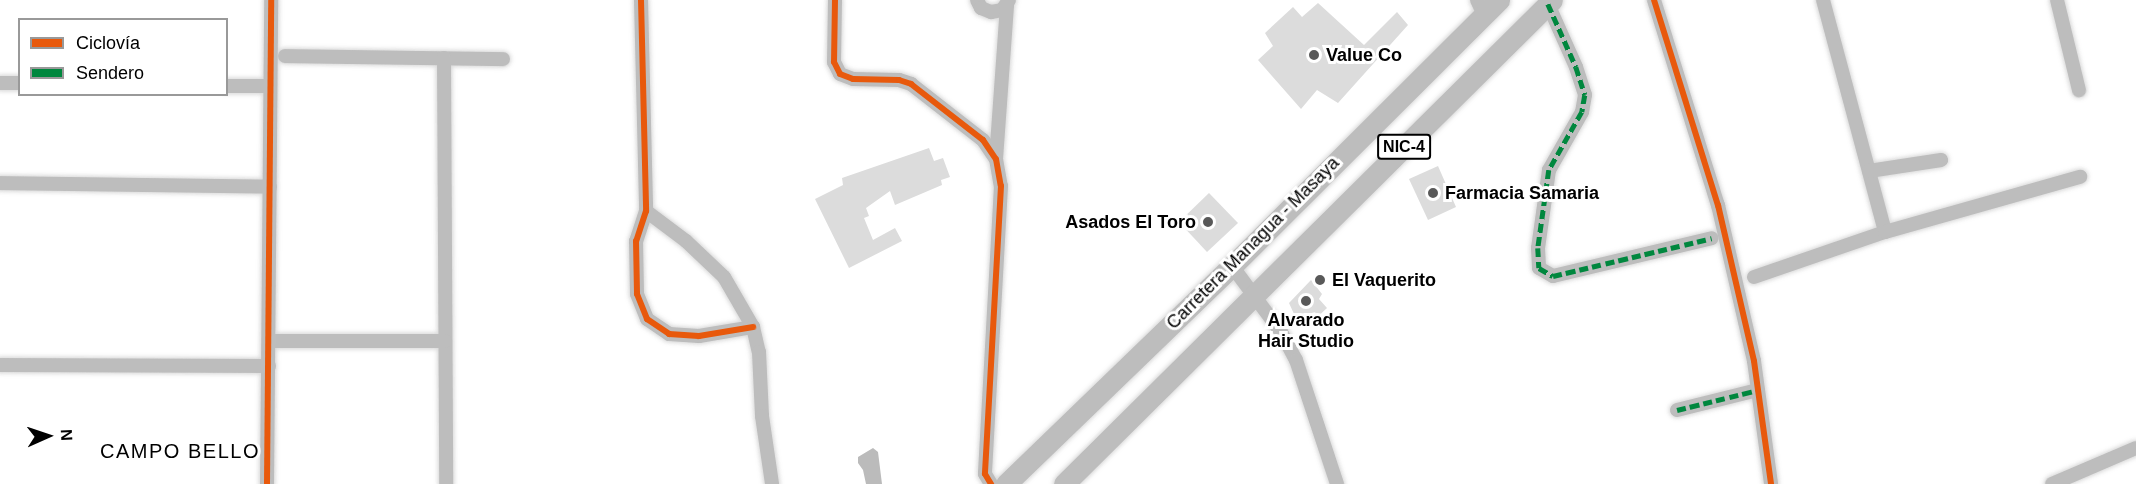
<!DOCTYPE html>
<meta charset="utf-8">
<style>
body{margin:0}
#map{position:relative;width:2136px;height:484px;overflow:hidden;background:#fff;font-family:Arial,sans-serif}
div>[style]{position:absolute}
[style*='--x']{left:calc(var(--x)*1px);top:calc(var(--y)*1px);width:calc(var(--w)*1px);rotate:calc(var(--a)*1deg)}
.water>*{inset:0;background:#bbb}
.building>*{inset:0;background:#dcdcdc}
.roads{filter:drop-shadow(0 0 2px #dbdbdb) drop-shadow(0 0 2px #dbdbdb)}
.minor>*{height:14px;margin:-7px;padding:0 7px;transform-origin:7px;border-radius:7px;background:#bdbdbd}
.trunk>*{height:21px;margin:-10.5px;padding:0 10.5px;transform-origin:10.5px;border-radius:10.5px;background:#bdbdbd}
.quiet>*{height:4.5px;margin-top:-2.25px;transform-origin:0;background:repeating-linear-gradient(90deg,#00873e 0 9px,transparent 0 13.5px)}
.cycleway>*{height:6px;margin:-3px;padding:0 3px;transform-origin:3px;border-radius:3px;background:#e8590c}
.dots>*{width:16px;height:16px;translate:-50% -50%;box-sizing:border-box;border:3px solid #fff;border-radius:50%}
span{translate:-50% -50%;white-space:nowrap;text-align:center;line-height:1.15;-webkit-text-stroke:6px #fff;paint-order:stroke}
.shield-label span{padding:2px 4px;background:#fff;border:2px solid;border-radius:4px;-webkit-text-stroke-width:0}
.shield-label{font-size:16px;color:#000;font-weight:700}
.poi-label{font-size:18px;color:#000;font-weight:700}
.left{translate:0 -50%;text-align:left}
.right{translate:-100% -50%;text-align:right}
.street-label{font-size:18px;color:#000}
.neighbourhood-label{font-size:20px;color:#000;letter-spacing:1.5px}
.legend{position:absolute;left:18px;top:18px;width:210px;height:78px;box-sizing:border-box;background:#fff;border:2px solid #999;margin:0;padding:8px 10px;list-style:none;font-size:18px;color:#000}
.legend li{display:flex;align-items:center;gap:12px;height:30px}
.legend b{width:30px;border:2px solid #999}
.north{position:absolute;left:18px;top:406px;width:60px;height:60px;-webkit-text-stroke:4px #fff;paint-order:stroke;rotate:87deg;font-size:16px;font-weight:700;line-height:24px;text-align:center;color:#000}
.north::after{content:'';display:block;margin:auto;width:21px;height:27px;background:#000;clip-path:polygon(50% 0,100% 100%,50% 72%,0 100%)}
</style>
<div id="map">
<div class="water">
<i style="clip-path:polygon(873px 448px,878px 452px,882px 484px,866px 484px,863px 470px,858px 463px,858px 457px)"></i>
</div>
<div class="building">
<i style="clip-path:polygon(1318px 3px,1364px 45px,1397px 12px,1408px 25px,1338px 103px,1317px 90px,1301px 109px,1258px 60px,1273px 46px,1265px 33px,1293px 7px,1302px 17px)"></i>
<i style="clip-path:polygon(929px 148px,934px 161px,943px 158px,950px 177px,941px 180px,942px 185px,895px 205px,890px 191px,866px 208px,869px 216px,864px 218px,873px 240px,895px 228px,902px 241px,849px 268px,815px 199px,843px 185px,842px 178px)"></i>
<i style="clip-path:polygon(1438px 166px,1456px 207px,1428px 220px,1409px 179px)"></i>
<i style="clip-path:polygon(1209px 193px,1238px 223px,1207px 252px,1179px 222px)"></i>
<i style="clip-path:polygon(1311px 280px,1322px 294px,1319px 299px,1327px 308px,1311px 323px,1299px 325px,1289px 303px)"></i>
</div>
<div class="roads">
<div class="minor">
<i style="--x:641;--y:0;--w:211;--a:88.6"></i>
<i style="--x:646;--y:211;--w:32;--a:108"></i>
<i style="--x:636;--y:241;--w:53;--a:88.9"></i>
<i style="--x:637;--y:294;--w:27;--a:68"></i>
<i style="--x:647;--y:319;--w:27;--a:34"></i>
<i style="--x:669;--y:334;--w:30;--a:4"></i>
<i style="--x:699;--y:336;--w:55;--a:-9.5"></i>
<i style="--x:835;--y:0;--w:62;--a:90.9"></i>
<i style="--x:834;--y:62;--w:13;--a:63"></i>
<i style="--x:840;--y:74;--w:14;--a:21"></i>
<i style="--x:853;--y:79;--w:46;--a:1.2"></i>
<i style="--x:899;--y:80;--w:13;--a:18"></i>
<i style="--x:911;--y:84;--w:91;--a:37.9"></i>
<i style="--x:983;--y:140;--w:23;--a:56"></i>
<i style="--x:996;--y:159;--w:27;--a:80"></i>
<i style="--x:1001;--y:186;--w:288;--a:93.2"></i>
<i style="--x:985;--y:474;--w:12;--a:59"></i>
<i style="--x:977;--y:0;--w:9;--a:63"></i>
<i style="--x:981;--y:8;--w:11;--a:22"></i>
<i style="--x:991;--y:12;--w:11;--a:-10"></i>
<i style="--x:1002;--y:10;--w:12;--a:-55"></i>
<i style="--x:1477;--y:0;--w:17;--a:65"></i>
<i style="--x:1654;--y:0;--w:215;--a:72.7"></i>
<i style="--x:1718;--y:205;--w:160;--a:77"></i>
<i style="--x:1754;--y:361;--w:124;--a:82.1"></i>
<i style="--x:1823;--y:0;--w:240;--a:75"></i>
<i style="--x:2057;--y:0;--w:93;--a:76.3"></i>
<i style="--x:1548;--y:4;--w:69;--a:66"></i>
<i style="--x:1576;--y:67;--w:29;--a:72"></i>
<i style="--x:1585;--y:95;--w:17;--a:100"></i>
<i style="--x:1582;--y:112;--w:67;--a:119.6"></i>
<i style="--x:1549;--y:170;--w:79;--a:98"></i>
<i style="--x:1538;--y:248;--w:20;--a:87"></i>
<i style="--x:1539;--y:268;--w:16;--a:30"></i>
<i style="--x:1553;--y:276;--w:163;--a:-13.4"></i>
<i style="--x:285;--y:56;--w:218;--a:0.8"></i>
<i style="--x:444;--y:58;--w:426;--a:89.7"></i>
<i style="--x:0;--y:83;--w:20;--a:0"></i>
<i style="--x:226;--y:86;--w:44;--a:0"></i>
<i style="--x:996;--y:159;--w:154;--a:-85.9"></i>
<i style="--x:1869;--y:171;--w:73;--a:-8.7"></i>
<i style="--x:0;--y:183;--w:270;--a:0.8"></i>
<i style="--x:646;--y:211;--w:50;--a:36.9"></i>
<i style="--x:686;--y:241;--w:52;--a:43.5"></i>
<i style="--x:724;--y:277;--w:58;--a:59.9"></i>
<i style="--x:753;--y:327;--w:26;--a:77"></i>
<i style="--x:759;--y:352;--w:64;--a:87.3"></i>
<i style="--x:762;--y:416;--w:69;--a:81.6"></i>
<i style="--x:1232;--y:266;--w:82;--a:53.4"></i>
<i style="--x:1281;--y:332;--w:32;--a:62"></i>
<i style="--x:1296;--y:360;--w:131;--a:71.7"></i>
<i style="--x:1754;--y:277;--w:139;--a:-19"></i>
<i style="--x:1885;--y:232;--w:203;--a:-15.8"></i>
<i style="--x:269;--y:341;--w:176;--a:0"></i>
<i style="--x:0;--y:365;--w:269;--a:0.2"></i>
<i style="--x:1677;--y:410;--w:83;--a:-13.9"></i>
<i style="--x:267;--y:484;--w:484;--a:-89.5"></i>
<i style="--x:2052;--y:484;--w:91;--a:-23.2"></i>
</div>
<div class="trunk">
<i style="--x:1006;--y:484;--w:314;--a:-44"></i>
<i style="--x:1232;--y:266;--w:377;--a:-44.9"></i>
<i style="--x:1064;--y:484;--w:687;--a:-44.76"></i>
</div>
</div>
<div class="quiet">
<i style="--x:1548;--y:4;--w:69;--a:66"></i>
<i style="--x:1576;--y:67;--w:29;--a:72"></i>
<i style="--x:1585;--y:95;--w:17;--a:100"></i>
<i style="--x:1582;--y:112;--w:67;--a:119.6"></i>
<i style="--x:1549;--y:170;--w:79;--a:98"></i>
<i style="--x:1538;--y:248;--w:20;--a:87"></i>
<i style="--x:1539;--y:268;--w:16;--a:30"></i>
<i style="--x:1553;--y:276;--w:163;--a:-13.4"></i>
<i style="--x:1677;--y:410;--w:83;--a:-13.9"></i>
</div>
<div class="cycleway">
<i style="--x:641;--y:0;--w:211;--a:88.6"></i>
<i style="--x:646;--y:211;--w:32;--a:108"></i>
<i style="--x:636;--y:241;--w:53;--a:88.9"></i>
<i style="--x:637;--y:294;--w:27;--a:68"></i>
<i style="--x:647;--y:319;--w:27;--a:34"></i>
<i style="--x:669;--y:334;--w:30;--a:4"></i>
<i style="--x:699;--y:336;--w:55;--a:-9.5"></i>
<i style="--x:835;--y:0;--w:62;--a:90.9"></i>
<i style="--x:834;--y:62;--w:13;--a:63"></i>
<i style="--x:840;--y:74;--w:14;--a:21"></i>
<i style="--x:853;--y:79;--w:46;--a:1.2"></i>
<i style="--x:899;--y:80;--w:13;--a:18"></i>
<i style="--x:911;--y:84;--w:91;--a:37.9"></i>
<i style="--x:983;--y:140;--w:23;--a:56"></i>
<i style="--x:996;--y:159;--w:27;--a:80"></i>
<i style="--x:1001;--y:186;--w:288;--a:93.2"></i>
<i style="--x:985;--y:474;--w:12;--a:59"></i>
<i style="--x:1654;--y:0;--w:215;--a:72.7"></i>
<i style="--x:1718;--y:205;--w:160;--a:77"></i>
<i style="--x:1754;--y:361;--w:124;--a:82.1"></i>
<i style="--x:267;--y:484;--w:484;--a:-89.5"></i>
</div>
<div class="dots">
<i style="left:1314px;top:55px;background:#595959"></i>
<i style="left:1433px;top:193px;background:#595959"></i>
<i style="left:1208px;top:222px;background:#595959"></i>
<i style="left:1320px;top:280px;background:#595959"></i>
<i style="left:1306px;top:301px;background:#595959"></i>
</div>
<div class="shield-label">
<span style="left:1404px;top:147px">NIC-4</span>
</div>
<div class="poi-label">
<span class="left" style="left:1326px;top:55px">Value Co</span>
<span class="left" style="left:1445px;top:193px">Farmacia Samaria</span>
<span class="right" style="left:1196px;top:222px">Asados El Toro</span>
<span class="left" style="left:1332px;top:280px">El Vaquerito</span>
<span style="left:1306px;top:331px">Alvarado<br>Hair Studio</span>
</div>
<div class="street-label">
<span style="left:1253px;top:243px;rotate:-45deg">Carretera Managua - Masaya</span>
</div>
<div class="neighbourhood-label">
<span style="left:180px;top:451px">CAMPO BELLO</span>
</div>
<ul class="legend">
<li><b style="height:8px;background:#e8590c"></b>Ciclovía</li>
<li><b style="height:8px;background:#00873e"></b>Sendero</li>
</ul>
<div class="north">N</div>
</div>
